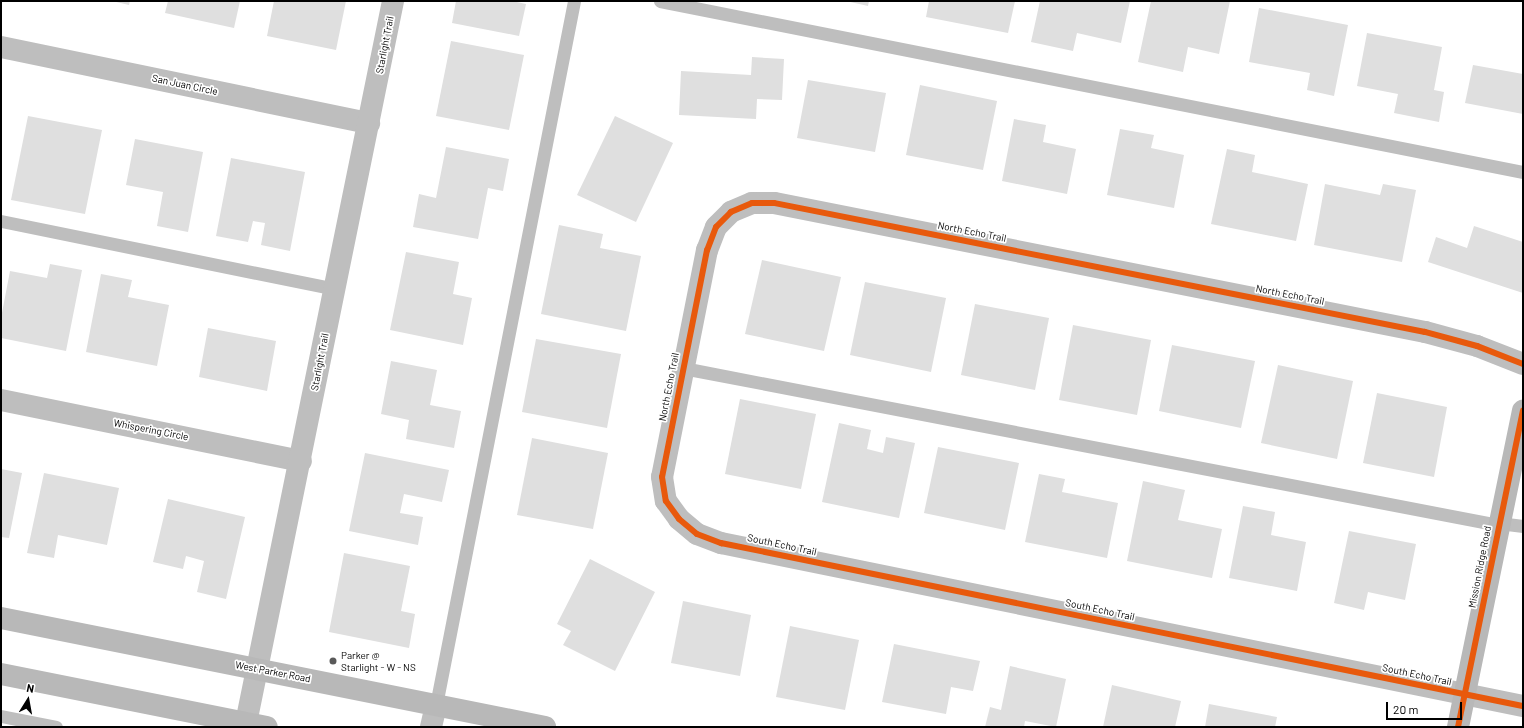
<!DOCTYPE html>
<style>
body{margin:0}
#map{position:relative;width:1524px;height:728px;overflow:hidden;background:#fff;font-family:Barlow,sans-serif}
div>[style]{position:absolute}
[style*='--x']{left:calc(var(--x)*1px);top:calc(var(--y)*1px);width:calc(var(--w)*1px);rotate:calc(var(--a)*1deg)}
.building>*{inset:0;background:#dfdfdf}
.lane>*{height:13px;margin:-6.5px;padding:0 6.5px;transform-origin:6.5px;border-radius:6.5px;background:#bebebe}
.street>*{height:22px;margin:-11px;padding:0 11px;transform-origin:11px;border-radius:11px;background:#bebebe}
.secondary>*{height:22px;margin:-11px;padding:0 11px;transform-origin:11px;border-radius:11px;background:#b8b8b8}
.cycleway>*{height:6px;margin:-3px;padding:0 3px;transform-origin:3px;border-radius:3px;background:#e8590c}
.dots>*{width:11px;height:11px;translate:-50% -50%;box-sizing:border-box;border:2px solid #fff;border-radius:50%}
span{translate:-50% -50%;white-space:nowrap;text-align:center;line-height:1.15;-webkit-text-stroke:3.5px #fff;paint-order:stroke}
.street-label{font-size:10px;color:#000}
.poi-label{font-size:10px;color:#000}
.left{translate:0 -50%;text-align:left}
.frame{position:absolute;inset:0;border:2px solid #000;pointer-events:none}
.north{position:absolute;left:8px;top:680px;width:40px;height:40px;-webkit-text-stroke:3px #fff;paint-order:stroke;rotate:11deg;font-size:11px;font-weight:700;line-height:16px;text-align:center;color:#000}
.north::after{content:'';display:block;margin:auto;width:14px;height:18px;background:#000;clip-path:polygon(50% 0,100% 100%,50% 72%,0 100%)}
.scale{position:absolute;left:1386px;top:702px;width:76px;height:18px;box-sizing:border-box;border:2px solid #000;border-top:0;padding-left:5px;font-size:12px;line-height:14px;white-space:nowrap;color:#000;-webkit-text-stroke:3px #fff;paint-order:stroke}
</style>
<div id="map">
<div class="building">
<i style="clip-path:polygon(112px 1px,130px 1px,129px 5px)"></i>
<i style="clip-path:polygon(168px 1px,240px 1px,234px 28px,165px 13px)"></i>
<i style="clip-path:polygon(274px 1px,346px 1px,336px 50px,267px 36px)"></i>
<i style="clip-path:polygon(456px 1px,512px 1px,526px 4px,519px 36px,452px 23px)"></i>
<i style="clip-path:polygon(846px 1px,869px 1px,868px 6px)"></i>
<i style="clip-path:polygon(929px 1px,1015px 1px,1008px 33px,926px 17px)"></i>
<i style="clip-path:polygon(1040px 1px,1130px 1px,1121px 43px,1077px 33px,1073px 51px,1031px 42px)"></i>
<i style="clip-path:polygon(1151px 1px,1230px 1px,1219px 54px,1188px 47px,1183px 72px,1138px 62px)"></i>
<i style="clip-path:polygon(1259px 8px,1348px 25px,1334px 96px,1307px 90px,1310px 73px,1249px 62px)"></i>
<i style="clip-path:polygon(1367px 33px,1442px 47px,1434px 90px,1444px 92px,1439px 122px,1394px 113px,1398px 94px,1357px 86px)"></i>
<i style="clip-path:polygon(451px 41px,524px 55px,509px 130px,436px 116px)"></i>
<i style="clip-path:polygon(752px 57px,784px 59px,782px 100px,757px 99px,756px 119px,679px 115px,681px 71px,751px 75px)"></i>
<i style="clip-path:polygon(1473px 65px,1523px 74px,1523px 114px,1465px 103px)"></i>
<i style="clip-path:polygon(808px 80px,886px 93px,875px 152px,797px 138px)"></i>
<i style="clip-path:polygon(920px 85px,997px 101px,983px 170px,906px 155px)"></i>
<i style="clip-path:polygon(28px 116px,102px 130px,85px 214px,11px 200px)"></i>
<i style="clip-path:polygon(615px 116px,673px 143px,636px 222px,577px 195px)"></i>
<i style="clip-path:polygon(1014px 119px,1046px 125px,1043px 142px,1076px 149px,1067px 194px,1002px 181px)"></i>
<i style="clip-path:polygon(1120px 129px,1154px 135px,1151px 148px,1184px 155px,1174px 208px,1107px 195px)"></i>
<i style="clip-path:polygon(135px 139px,203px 152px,188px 232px,157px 226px,163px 192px,126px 185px)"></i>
<i style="clip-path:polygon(446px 147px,509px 159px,503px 191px,488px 188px,478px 239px,413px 227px,419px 194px,436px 198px)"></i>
<i style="clip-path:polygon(1227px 149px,1255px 155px,1252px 172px,1308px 184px,1296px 241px,1211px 224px)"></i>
<i style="clip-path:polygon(231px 158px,305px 172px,290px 251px,261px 245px,265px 223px,253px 221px,248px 242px,216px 236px)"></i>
<i style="clip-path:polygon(1325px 184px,1380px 195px,1383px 184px,1416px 190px,1402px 262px,1314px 245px)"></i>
<i style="clip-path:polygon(559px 225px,603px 234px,600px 248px,641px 256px,626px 331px,541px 314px)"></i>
<i style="clip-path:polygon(1474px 226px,1523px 242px,1523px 293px,1428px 262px,1436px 237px,1467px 248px)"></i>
<i style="clip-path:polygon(406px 252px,459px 262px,453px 294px,472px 298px,463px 345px,390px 330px)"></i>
<i style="clip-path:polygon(762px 260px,841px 277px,824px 351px,745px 334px)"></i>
<i style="clip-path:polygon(50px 264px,82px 270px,66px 351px,1px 338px,1px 318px,10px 271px,47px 278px)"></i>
<i style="clip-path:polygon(101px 274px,132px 280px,128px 297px,169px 305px,157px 366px,86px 352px)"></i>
<i style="clip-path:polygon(865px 282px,946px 298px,931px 372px,850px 355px)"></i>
<i style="clip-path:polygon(975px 304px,1049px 318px,1035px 390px,961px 375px)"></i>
<i style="clip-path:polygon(1073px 325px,1151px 340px,1137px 415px,1059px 400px)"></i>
<i style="clip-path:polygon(208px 328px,276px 341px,267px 391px,199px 377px)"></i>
<i style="clip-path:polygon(536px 339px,621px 354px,607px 428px,522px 412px)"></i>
<i style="clip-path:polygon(1172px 345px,1255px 361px,1241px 428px,1159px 411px)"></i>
<i style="clip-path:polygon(391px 361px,437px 370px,430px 405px,461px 411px,454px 448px,406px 439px,409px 420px,381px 414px)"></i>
<i style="clip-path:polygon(1278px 365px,1353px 381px,1337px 459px,1261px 443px)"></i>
<i style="clip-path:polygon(1377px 393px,1447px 407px,1434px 477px,1363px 463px)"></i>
<i style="clip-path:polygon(740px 399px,816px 414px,801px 489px,725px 474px)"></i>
<i style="clip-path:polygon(839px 423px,871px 430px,867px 449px,883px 453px,886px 437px,915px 443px,899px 518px,822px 502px)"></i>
<i style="clip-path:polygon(532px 438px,608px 453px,593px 529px,517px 515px)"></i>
<i style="clip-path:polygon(938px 447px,1019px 463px,1005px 530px,924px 513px)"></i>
<i style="clip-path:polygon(365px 453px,449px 470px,442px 502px,404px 494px,400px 513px,423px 517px,418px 545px,349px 531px)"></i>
<i style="clip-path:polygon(1px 469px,22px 473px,9px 538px,1px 537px)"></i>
<i style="clip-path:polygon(44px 473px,119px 488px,107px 545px,58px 535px,54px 558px,27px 553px)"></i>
<i style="clip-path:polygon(1039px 474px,1065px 479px,1062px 492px,1118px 503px,1107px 558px,1025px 542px)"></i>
<i style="clip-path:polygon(1143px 481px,1185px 490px,1178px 520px,1222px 529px,1212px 578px,1127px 561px)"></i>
<i style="clip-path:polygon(168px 499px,245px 517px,226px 599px,197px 592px,204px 561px,186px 556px,183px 569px,153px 562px)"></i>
<i style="clip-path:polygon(1243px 506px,1275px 512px,1271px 535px,1306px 542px,1297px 591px,1229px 578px)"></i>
<i style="clip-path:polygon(1349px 531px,1416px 544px,1405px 600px,1368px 592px,1364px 610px,1334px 603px)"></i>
<i style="clip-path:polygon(344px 553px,410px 566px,401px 611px,415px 614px,409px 648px,329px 632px)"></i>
<i style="clip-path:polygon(590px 559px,655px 592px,615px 671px,563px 645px,571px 631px,557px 624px)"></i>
<i style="clip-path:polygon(683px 601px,751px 615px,740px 676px,671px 663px)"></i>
<i style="clip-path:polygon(790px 626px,859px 640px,845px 710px,776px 697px)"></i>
<i style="clip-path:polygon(894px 644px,980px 661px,973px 691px,951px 687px,946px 714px,882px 702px)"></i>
<i style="clip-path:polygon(1010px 666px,1066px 679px,1056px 727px,1025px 721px,1024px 727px,985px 727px,990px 707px,1001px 710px)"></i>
<i style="clip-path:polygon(1112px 685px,1181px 701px,1175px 727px,1103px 727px)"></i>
<i style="clip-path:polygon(1209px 704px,1277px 717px,1275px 727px,1205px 727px)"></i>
</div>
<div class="lane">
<i style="--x:660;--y:1;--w:880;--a:11.21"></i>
<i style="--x:1;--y:221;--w:341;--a:11.5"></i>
<i style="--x:683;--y:368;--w:830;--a:10.9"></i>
<i style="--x:1499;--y:523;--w:24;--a:7"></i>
<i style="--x:436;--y:705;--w:717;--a:-78.91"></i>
<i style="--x:1;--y:716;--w:56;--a:11.3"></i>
</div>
<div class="street">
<i style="--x:1;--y:47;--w:376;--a:11.7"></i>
<i style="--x:1523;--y:364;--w:49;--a:-158.6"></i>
<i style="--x:1477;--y:346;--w:54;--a:-164.9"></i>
<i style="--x:1425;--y:332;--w:664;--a:-168.79"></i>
<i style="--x:774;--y:203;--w:22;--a:180"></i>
<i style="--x:752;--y:203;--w:23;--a:157"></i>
<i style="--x:731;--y:212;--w:21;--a:135"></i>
<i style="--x:716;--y:227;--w:25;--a:111"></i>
<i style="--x:707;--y:250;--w:231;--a:101.2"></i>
<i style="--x:662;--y:477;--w:24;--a:81"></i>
<i style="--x:666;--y:501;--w:22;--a:54"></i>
<i style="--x:679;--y:519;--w:23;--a:40"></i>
<i style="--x:697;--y:534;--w:26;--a:21"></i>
<i style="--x:721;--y:543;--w:818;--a:11.49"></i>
<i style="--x:1;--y:400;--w:306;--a:11.5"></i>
<i style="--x:246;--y:723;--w:737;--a:-78.49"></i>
<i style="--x:431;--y:727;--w:23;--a:-77"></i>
</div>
<div class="secondary">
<i style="--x:1;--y:618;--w:555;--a:11.33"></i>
<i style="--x:1;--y:674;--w:271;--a:11.3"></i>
<i style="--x:1458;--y:727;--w:323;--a:-78.4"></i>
</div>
<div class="cycleway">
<i style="--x:1523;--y:364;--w:49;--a:-158.6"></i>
<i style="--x:1477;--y:346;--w:54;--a:-164.9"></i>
<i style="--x:1425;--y:332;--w:664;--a:-168.79"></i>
<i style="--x:774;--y:203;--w:22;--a:180"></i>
<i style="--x:752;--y:203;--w:23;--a:157"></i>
<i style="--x:731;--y:212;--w:21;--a:135"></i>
<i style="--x:716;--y:227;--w:25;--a:111"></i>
<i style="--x:707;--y:250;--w:231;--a:101.2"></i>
<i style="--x:662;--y:477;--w:24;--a:81"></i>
<i style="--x:666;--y:501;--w:22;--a:54"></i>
<i style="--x:679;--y:519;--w:23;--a:40"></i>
<i style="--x:697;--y:534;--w:26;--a:21"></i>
<i style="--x:721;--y:543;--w:818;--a:11.49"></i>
<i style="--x:1458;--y:727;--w:323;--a:-78.4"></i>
</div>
<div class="dots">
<i style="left:333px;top:661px;background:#595959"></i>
</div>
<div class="street-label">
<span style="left:385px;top:45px;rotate:-79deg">Starlight Trail</span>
<span style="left:185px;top:85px;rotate:12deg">San Juan Circle</span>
<span style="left:972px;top:232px;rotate:11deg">North Echo Trail</span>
<span style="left:1290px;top:295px;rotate:11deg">North Echo Trail</span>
<span style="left:320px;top:362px;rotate:-79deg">Starlight Trail</span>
<span style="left:669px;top:387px;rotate:-79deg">North Echo Trail</span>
<span style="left:151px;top:430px;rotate:11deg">Whispering Circle</span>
<span style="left:782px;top:545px;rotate:12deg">South Echo Trail</span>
<span style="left:1480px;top:567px;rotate:-79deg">Mission Ridge Road</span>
<span style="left:1100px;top:610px;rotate:12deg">South Echo Trail</span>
<span style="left:273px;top:672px;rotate:11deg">West Parker Road</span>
<span style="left:1417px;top:675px;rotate:12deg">South Echo Trail</span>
</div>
<div class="poi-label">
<span class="left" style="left:341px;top:661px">Parker @<br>Starlight - W - NS</span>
</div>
<div class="frame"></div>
<div class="north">N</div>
<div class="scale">20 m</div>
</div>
